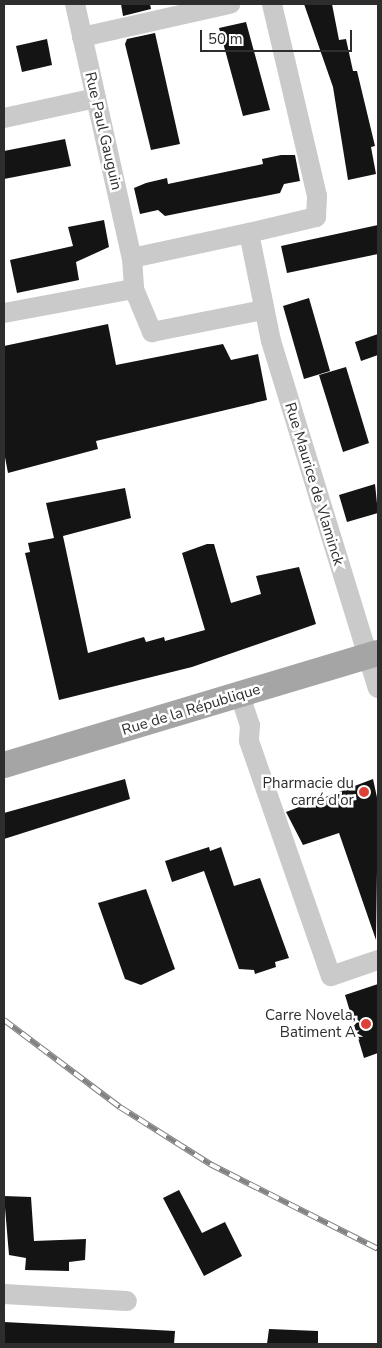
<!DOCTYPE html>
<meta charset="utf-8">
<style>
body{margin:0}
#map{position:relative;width:382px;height:1348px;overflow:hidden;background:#fff;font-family:"Nunito Sans",sans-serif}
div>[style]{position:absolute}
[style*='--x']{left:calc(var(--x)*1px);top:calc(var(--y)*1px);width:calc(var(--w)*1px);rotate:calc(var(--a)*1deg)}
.building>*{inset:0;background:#141414}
.minor>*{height:20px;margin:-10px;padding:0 10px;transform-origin:10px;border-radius:10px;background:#cacaca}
.major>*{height:26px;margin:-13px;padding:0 13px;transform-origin:13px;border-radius:13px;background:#a5a5a5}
.rail>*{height:5.5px;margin-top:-2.75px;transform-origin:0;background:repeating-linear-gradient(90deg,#fff 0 11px,#828282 0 22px);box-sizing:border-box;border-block:1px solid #828282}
.dots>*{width:14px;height:14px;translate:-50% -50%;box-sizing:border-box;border:2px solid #fff;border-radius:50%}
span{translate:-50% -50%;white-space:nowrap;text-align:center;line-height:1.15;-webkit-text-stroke:5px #fff;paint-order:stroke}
.street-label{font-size:15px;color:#2d2d2d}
.poi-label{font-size:15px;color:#2d2d2d}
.right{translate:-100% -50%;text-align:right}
.frame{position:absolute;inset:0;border:5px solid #2d2d2d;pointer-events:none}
.scale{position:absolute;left:200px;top:30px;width:152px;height:22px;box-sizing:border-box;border:2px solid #2d2d2d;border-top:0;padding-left:6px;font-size:15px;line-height:18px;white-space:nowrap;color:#2d2d2d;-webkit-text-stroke:4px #fff;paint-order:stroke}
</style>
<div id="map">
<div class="building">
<i style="clip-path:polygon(121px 4px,150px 4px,151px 9px,123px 16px)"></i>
<i style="clip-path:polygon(304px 4px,332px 4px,339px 40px,346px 39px,353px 71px,357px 71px,375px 146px,371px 147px,376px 174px,348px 180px,333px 87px)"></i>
<i style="clip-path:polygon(246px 22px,270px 110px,243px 116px,219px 28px)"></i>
<i style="clip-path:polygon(155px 33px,180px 144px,151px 150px,125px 44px,127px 39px)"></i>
<i style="clip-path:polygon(47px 39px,52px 65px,22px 72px,16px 46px)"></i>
<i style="clip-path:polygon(65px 139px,71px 166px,4px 179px,4px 151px)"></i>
<i style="clip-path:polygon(281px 155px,295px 155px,300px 181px,284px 184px,280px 193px,165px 216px,158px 210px,140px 214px,134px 188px,146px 183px,167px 178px,168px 184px,263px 164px,262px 159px)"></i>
<i style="clip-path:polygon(104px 220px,109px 247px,76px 262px,79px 280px,17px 293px,10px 260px,73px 246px,68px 227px)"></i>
<i style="clip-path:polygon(378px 225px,378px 254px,287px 273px,281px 246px)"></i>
<i style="clip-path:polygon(309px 298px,330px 371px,304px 379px,283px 306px)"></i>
<i style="clip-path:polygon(108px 324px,116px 365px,223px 344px,231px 360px,258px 354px,267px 400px,96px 441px,98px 449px,8px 473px,4px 452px,4px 346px)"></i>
<i style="clip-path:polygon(378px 334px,378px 355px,361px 361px,355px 342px)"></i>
<i style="clip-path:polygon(346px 367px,369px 443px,343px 452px,319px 375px)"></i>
<i style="clip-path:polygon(375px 484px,378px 513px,347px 522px,339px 495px)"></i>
<i style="clip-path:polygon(125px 488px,131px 518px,63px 536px,88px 653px,144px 637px,146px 642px,164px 637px,165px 641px,205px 630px,182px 553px,207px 544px,214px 544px,231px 603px,261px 594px,256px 576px,299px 567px,316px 624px,192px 667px,59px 700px,25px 553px,30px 552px,28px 543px,54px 538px,46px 503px)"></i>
<i style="clip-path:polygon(125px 779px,130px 799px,4px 839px,4px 813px)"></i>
<i style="clip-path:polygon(373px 779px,378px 802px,376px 940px,339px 833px,303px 845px,286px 812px)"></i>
<i style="clip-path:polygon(209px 847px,210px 851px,221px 847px,234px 886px,260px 878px,289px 958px,275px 962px,276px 967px,255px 974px,254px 970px,239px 969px,204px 871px,172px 882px,165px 861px)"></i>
<i style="clip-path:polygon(146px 889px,175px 969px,141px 985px,125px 979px,98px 903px)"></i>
<i style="clip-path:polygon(378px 984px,378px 1053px,364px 1058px,345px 995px)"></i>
<i style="clip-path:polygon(179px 1190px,202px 1233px,225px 1222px,242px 1256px,204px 1276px,163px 1198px)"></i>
<i style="clip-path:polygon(4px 1196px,31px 1197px,34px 1241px,86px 1239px,85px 1260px,69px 1262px,69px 1271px,25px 1270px,26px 1258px,9px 1255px)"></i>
<i style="clip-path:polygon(4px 1322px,175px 1331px,174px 1344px,4px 1344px)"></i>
<i style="clip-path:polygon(269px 1329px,318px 1331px,318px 1344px,267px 1344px)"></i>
</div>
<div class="minor">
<i style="--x:75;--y:4;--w:260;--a:77.4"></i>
<i style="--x:132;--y:258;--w:31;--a:86"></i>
<i style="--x:134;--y:289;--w:47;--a:67.3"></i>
<i style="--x:152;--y:332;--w:113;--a:-11.2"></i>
<i style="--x:82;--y:37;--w:152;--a:-12.6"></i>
<i style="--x:4;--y:118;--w:94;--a:-12.3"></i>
<i style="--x:249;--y:233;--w:69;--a:-13.4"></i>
<i style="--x:316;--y:217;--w:21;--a:-87"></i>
<i style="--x:317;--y:196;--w:197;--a:-103.2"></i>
<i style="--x:132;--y:258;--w:120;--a:-12.1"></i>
<i style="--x:249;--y:233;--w:110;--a:78.5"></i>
<i style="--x:271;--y:341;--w:363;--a:72.9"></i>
<i style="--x:4;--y:313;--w:132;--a:-10.5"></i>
<i style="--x:240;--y:695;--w:32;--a:72"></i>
<i style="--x:250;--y:725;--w:16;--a:94"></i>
<i style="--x:249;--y:741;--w:249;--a:70.8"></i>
<i style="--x:331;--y:976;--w:50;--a:-18.8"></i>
<i style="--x:4;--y:1294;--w:123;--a:3.3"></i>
</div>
<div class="major">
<i style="--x:4;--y:765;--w:390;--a:-16.7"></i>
</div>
<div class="rail">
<i style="--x:4;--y:1020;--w:145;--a:36.9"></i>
<i style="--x:120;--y:1107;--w:107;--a:32.3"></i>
<i style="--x:210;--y:1164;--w:188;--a:26.8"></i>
</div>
<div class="dots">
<i style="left:364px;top:792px;background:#dd4035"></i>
<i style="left:366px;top:1024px;background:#dd4035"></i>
</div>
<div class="street-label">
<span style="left:103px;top:131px;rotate:77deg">Rue Paul Gauguin</span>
<span style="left:314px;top:484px;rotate:73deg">Rue Maurice de Vlaminck</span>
<span style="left:191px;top:710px;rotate:-17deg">Rue de la République</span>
</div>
<div class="poi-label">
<span class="right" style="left:354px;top:792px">Pharmacie du<br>carré d'or</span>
<span class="right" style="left:356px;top:1024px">Carre Novela,<br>Batiment A</span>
</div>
<div class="frame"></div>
<div class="scale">50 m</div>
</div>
